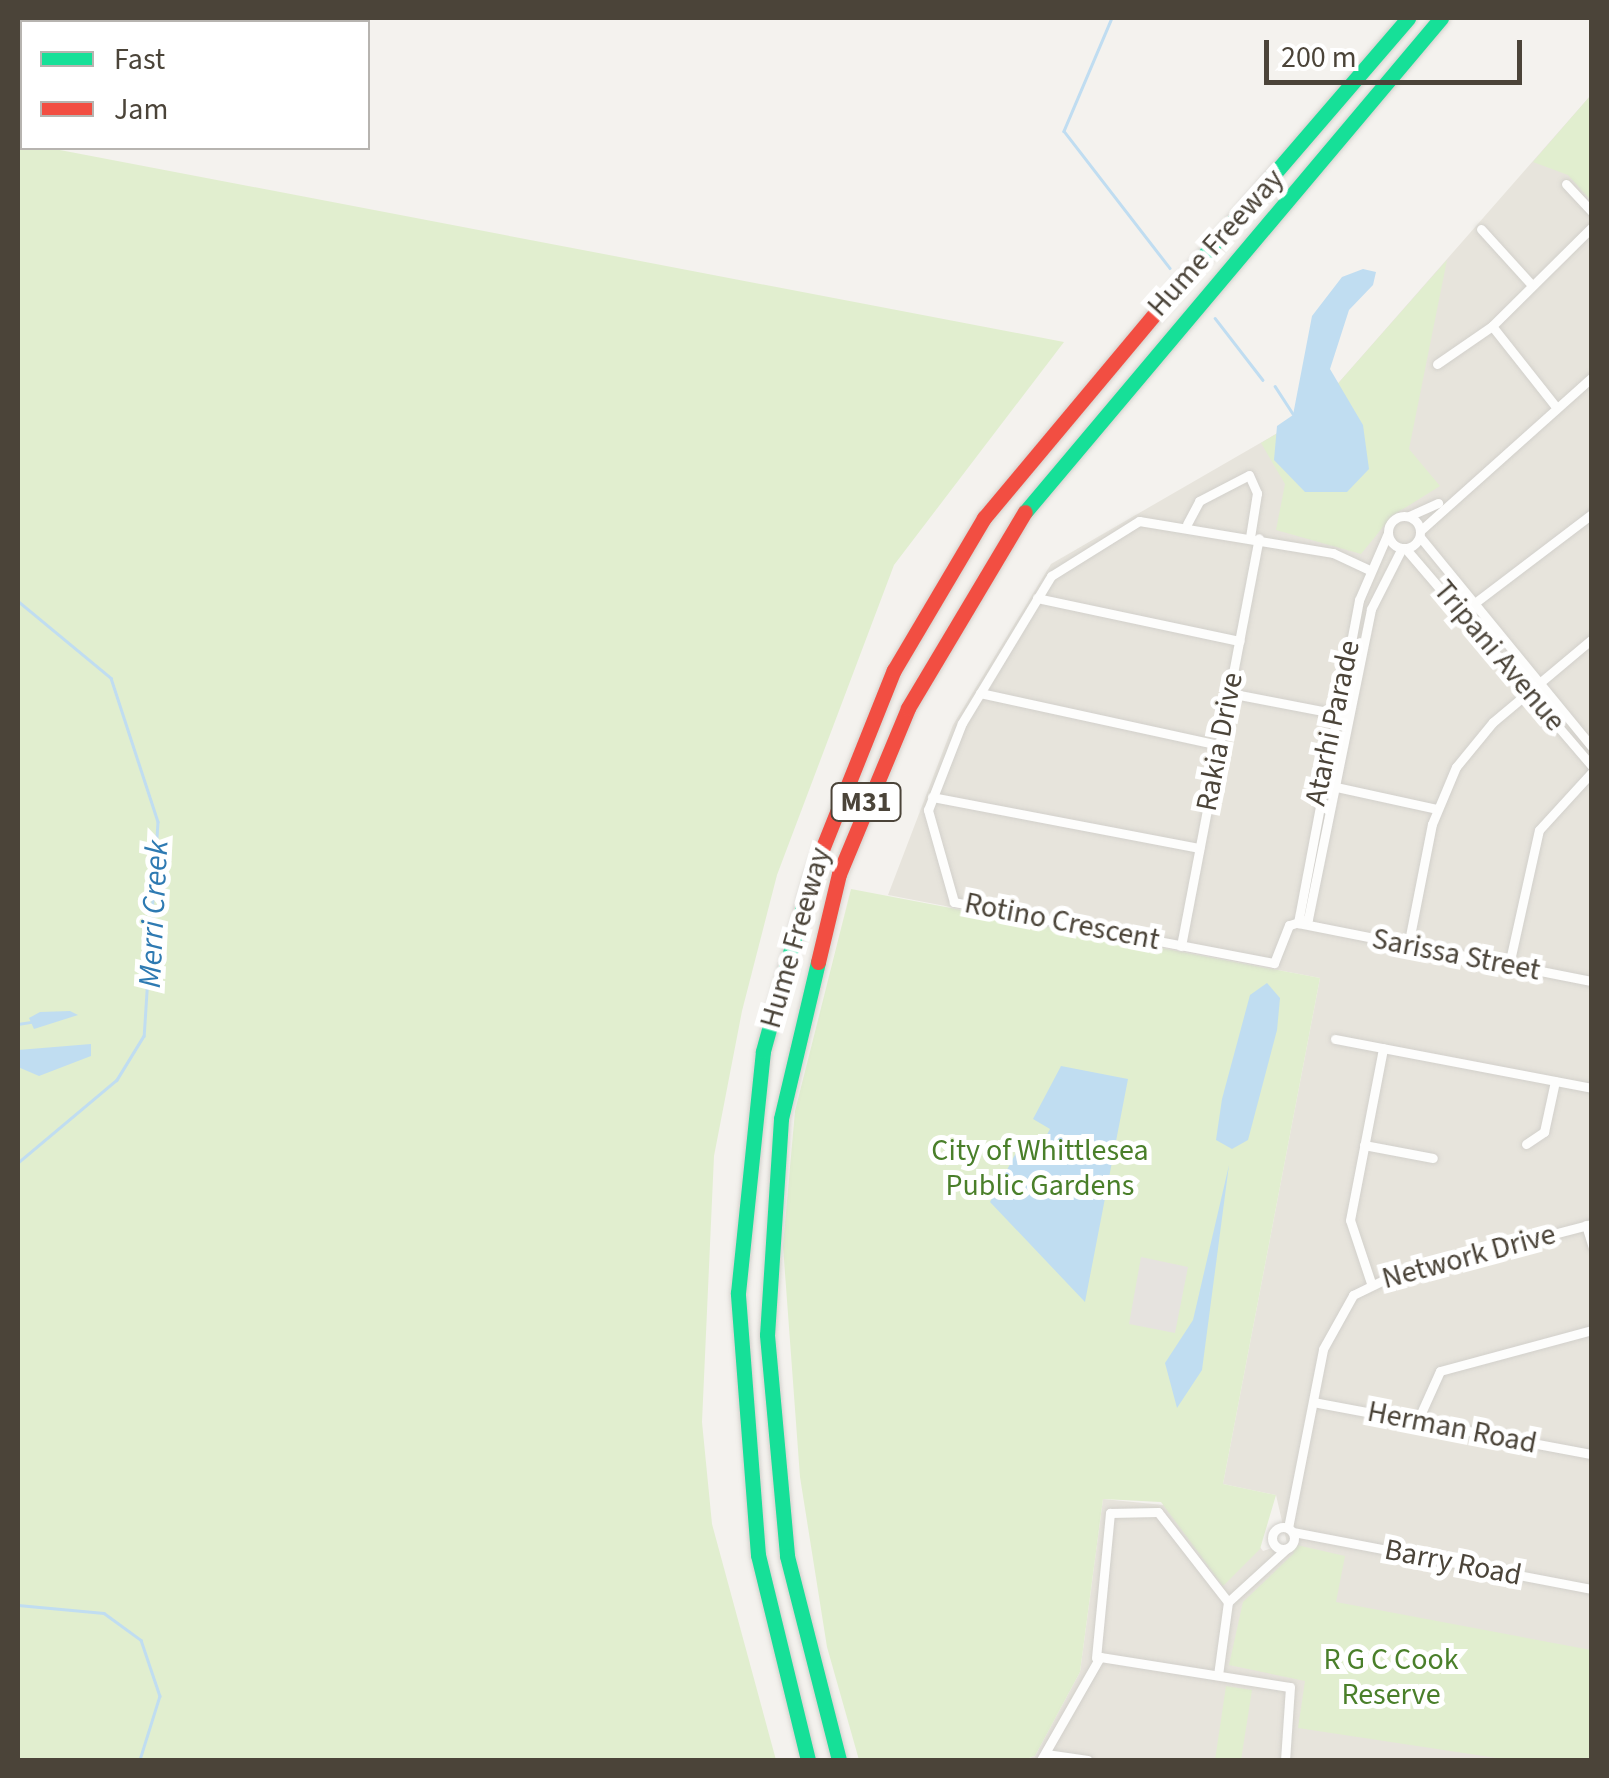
<!DOCTYPE html>
<style>
body{margin:0}
#map{position:relative;width:1609px;height:1778px;overflow:hidden;background:#f4f2ee;font-family:"Source Sans 3",sans-serif}
div>[style]{position:absolute}
[style*='--x']{left:calc(var(--x)*1px);top:calc(var(--y)*1px);width:calc(var(--w)*1px);rotate:calc(var(--a)*1deg)}
.residential>*{inset:0;background:#e7e4dc}
.green>*{inset:0;background:#e1eecf}
.parking>*{inset:0;background:#e6e3df}
.water>*{inset:0;background:#c0ddf1}
.stream>*{height:2.5px;margin:-1.25px;padding:0 1.25px;transform-origin:1.25px;border-radius:1.25px;background:#c0ddf1}
.roads{filter:drop-shadow(0 0 2px #d2d0cb) drop-shadow(0 0 2px #d2d0cb)}
.street>*{height:9px;margin:-4.5px;padding:0 4.5px;transform-origin:4.5px;border-radius:4.5px;background:#fdfdfc}
.street>.ring{margin:-4.5px;padding:0;box-sizing:content-box;background:none;border:9px solid #fdfdfc;border-radius:50%}
.fast>*{height:15px;margin:-7.5px;padding:0 7.5px;transform-origin:7.5px;border-radius:7.5px;background:#16e098}
.jam>*{height:15px;margin:-7.5px;padding:0 7.5px;transform-origin:7.5px;border-radius:7.5px;background:#f24e42}
span{translate:-50% -50%;white-space:nowrap;text-align:center;line-height:1.15;-webkit-text-stroke:10px #fff;paint-order:stroke}
.shield-label span{padding:2px 8px;background:#fff;border:2px solid;border-radius:8px;-webkit-text-stroke-width:0}
.shield-label{font-size:28px;color:#4b4439;font-weight:700}
.street-label{font-size:30px;color:#4b4439}
.park-label{font-size:30px;color:#4a7f2a}
.water-label{font-size:32px;color:#2e7ab2;font-style:italic}
.frame{position:absolute;inset:0;border:20px solid #4b4439;pointer-events:none}
.legend{position:absolute;left:20px;top:20px;width:350px;height:130px;box-sizing:border-box;background:#fff;border:2px solid #b7b4b0;margin:0;padding:12px 18px;list-style:none;font-size:30px;color:#4b4439}
.legend li{display:flex;align-items:center;gap:20px;height:50px}
.legend b{width:50px;border:2px solid #b7b4b0}
.scale{position:absolute;left:1264px;top:40px;width:258px;height:45px;box-sizing:border-box;border:5px solid #4b4439;border-top:0;padding-left:12px;font-size:30px;line-height:35px;white-space:nowrap;color:#4b4439;-webkit-text-stroke:8px #fff;paint-order:stroke}
</style>
<div id="map">
<div class="residential">
<i style="clip-path:polygon(1591px 95px,1591px 1760px,1023px 1760px,1035px 1756px,1080px 1672px,1103px 1499px,1234px 1512px,1263px 1551px,1287px 1543px,1276px 1495px,1223px 1484px,1320px 978px,888px 895px,953px 725px,1051px 564px,1312px 413px)"></i>
</div>
<div class="green">
<i style="clip-path:polygon(1591px 95px,1591px 201px,1568px 175px,1533px 162px)"></i>
<i style="clip-path:polygon(18px 142px,1064px 342px,894px 565px,777px 875px,742px 1011px,714px 1156px,702px 1422px,712px 1524px,776px 1760px,18px 1760px)"></i>
<i style="clip-path:polygon(1447px 260px,1409px 449px,1440px 486px,1392px 516px,1361px 554px,1276px 530px,1285px 484px,1261px 443px,1312px 413px)"></i>
<i style="clip-path:polygon(851px 889px,1320px 978px,1223px 1484px,1276px 1495px,1260px 1549px,1223px 1586px,1161px 1502px,1103px 1499px,1080px 1672px,1035px 1756px,1023px 1760px,859px 1760px,827px 1647px,800px 1477px,783px 1246px,795px 1111px)"></i>
<i style="clip-path:polygon(1288px 1543px,1345px 1556px,1336px 1602px,1591px 1650px,1591px 1760px,1510px 1760px,1298px 1728px,1305px 1681px,1229px 1665px,1243px 1602px,1294px 1553px)"></i>
<i style="clip-path:polygon(1226px 1686px,1252px 1690px,1241px 1760px,1215px 1760px)"></i>
</div>
<div class="parking">
<i style="clip-path:polygon(1141px 1257px,1188px 1267px,1175px 1333px,1129px 1324px)"></i>
</div>
<div class="water">
<i style="clip-path:polygon(1363px 269px,1376px 272px,1373px 285px,1349px 310px,1330px 369px,1363px 425px,1369px 469px,1347px 492px,1305px 492px,1274px 460px,1277px 426px,1293px 415px,1312px 316px,1342px 277px)"></i>
<i style="clip-path:polygon(1267px 983px,1280px 998px,1277px 1030px,1248px 1140px,1232px 1149px,1216px 1140px,1222px 1099px,1250px 995px)"></i>
<i style="clip-path:polygon(40px 1012px,70px 1011px,78px 1015px,34px 1029px,29px 1018px)"></i>
<i style="clip-path:polygon(91px 1044px,91px 1056px,39px 1076px,18px 1067px,18px 1050px)"></i>
<i style="clip-path:polygon(1061px 1066px,1128px 1079px,1085px 1302px,990px 1202px,1018px 1149px,1035px 1157px,1050px 1129px,1033px 1119px)"></i>
<i style="clip-path:polygon(1229px 1165px,1202px 1370px,1177px 1408px,1165px 1363px,1193px 1320px)"></i>
</div>
<div class="stream">
<i style="--x:1112;--y:18;--w:123;--a:113"></i>
<i style="--x:1064;--y:131;--w:173;--a:52.3"></i>
<i style="--x:1215;--y:318;--w:78;--a:52.3"></i>
<i style="--x:1275;--y:386;--w:33;--a:57"></i>
<i style="--x:18;--y:601;--w:121;--a:39.6"></i>
<i style="--x:111;--y:678;--w:151;--a:71.9"></i>
<i style="--x:158;--y:822;--w:214;--a:93.7"></i>
<i style="--x:144;--y:1036;--w:52;--a:121.5"></i>
<i style="--x:117;--y:1080;--w:129;--a:140"></i>
<i style="--x:18;--y:1024;--w:13;--a:-9"></i>
<i style="--x:18;--y:1605;--w:86;--a:5.3"></i>
<i style="--x:104;--y:1613;--w:46;--a:36.1"></i>
<i style="--x:141;--y:1640;--w:59;--a:71.3"></i>
<i style="--x:160;--y:1696;--w:67;--a:107.4"></i>
</div>
<div class="roads">
<div class="street">
<i style="--x:1566;--y:184;--w:38;--a:47"></i>
<i style="--x:1481;--y:229;--w:73;--a:47.8"></i>
<i style="--x:1492;--y:326;--w:141;--a:-44.7"></i>
<i style="--x:1492;--y:326;--w:103;--a:51.7"></i>
<i style="--x:1437;--y:364;--w:67;--a:-34.6"></i>
<i class="ring" style="left:1388px;top:516px;width:23px;height:23px"></i>
<i style="--x:1409;--y:516;--w:32;--a:-24"></i>
<i style="--x:1187;--y:524;--w:26;--a:-62"></i>
<i style="--x:1199;--y:501;--w:56;--a:-27.5"></i>
<i style="--x:1249;--y:475;--w:20;--a:66"></i>
<i style="--x:1257;--y:493;--w:45;--a:99"></i>
<i style="--x:1421;--y:530;--w:229;--a:-41.8"></i>
<i style="--x:1388;--y:533;--w:73;--a:113.4"></i>
<i style="--x:1359;--y:600;--w:329;--a:100.7"></i>
<i style="--x:1298;--y:923;--w:300;--a:11.2"></i>
<i style="--x:1420;--y:537;--w:271;--a:50.7"></i>
<i style="--x:1405;--y:548;--w:287;--a:49.4"></i>
<i style="--x:1037;--y:598;--w:207;--a:12"></i>
<i style="--x:1472;--y:605;--w:151;--a:-37.2"></i>
<i style="--x:980;--y:693;--w:245;--a:12.3"></i>
<i style="--x:1229;--y:693;--w:121;--a:10.9"></i>
<i style="--x:1332;--y:786;--w:107;--a:12.4"></i>
<i style="--x:932;--y:797;--w:272;--a:10.8"></i>
<i style="--x:1308;--y:919;--w:20;--a:162"></i>
<i style="--x:1289;--y:925;--w:41;--a:111.5"></i>
<i style="--x:1274;--y:963;--w:326;--a:-169.2"></i>
<i style="--x:954;--y:902;--w:96;--a:-105.8"></i>
<i style="--x:928;--y:810;--w:93;--a:-68.7"></i>
<i style="--x:962;--y:723;--w:172;--a:-58.8"></i>
<i style="--x:1051;--y:576;--w:104;--a:-32"></i>
<i style="--x:1139;--y:521;--w:197;--a:9.4"></i>
<i style="--x:1333;--y:553;--w:40;--a:25"></i>
<i style="--x:1308;--y:919;--w:316;--a:-78.5"></i>
<i style="--x:1371;--y:609;--w:68;--a:-63.1"></i>
<i style="--x:1181;--y:946;--w:415;--a:-79.2"></i>
<i style="--x:1408;--y:946;--w:124;--a:-78.9"></i>
<i style="--x:1432;--y:824;--w:62;--a:-67.2"></i>
<i style="--x:1456;--y:767;--w:58;--a:-50.6"></i>
<i style="--x:1493;--y:722;--w:129;--a:-40"></i>
<i style="--x:1509;--y:965;--w:138;--a:-77.5"></i>
<i style="--x:1539;--y:830;--w:79;--a:-47.6"></i>
<i style="--x:1335;--y:1039;--w:262;--a:10.8"></i>
<i style="--x:1526;--y:1144;--w:22;--a:-34"></i>
<i style="--x:1544;--y:1132;--w:52;--a:-77.8"></i>
<i style="--x:1364;--y:1145;--w:70;--a:10.7"></i>
<i style="--x:1586;--y:1225;--w:21;--a:73"></i>
<i style="--x:1371;--y:1283;--w:66;--a:-108.4"></i>
<i style="--x:1350;--y:1220;--w:175;--a:-79.1"></i>
<i style="--x:1313;--y:1402;--w:284;--a:10.6"></i>
<i style="--x:1417;--y:1422;--w:56;--a:-65.7"></i>
<i style="--x:1440;--y:1371;--w:157;--a:-15.1"></i>
<i class="ring" style="left:1272px;top:1527px;width:13px;height:13px"></i>
<i style="--x:1288;--y:1528;--w:182;--a:-78.9"></i>
<i style="--x:1323;--y:1349;--w:62;--a:-60.9"></i>
<i style="--x:1353;--y:1295;--w:43;--a:-26"></i>
<i style="--x:1392;--y:1276;--w:207;--a:-14.6"></i>
<i style="--x:1293;--y:1532;--w:304;--a:10.8"></i>
<i style="--x:1096;--y:1658;--w:146;--a:-84.5"></i>
<i style="--x:1110;--y:1513;--w:48;--a:-1.2"></i>
<i style="--x:1158;--y:1512;--w:114;--a:52.1"></i>
<i style="--x:1218;--y:1675;--w:74;--a:-82.2"></i>
<i style="--x:1228;--y:1602;--w:79;--a:-42.4"></i>
<i style="--x:1046;--y:1754;--w:42;--a:8.1"></i>
<i style="--x:1041;--y:1760;--w:119;--a:-60.2"></i>
<i style="--x:1100;--y:1657;--w:192;--a:9"></i>
<i style="--x:1290;--y:1687;--w:73;--a:93.9"></i>
</div>
<div class="fast">
<i style="--x:1176;--y:288;--w:356;--a:-49.3"></i>
<i style="--x:1025;--y:512;--w:646;--a:-49.9"></i>
<i style="--x:818;--y:962;--w:161;--a:103.3"></i>
<i style="--x:781;--y:1119;--w:216;--a:93.7"></i>
<i style="--x:767;--y:1335;--w:222;--a:84.8"></i>
<i style="--x:787;--y:1556;--w:211;--a:75.7"></i>
<i style="--x:808;--y:1760;--w:211;--a:-103.7"></i>
<i style="--x:758;--y:1555;--w:263;--a:-94.4"></i>
<i style="--x:738;--y:1293;--w:243;--a:-84.1"></i>
<i style="--x:763;--y:1051;--w:180;--a:-74.6"></i>
</div>
<div class="jam">
<i style="--x:811;--y:877;--w:223;--a:-68.2"></i>
<i style="--x:894;--y:670;--w:177;--a:-59.4"></i>
<i style="--x:984;--y:518;--w:300;--a:-50.1"></i>
<i style="--x:818;--y:962;--w:90;--a:-76.6"></i>
<i style="--x:839;--y:874;--w:180;--a:-67.4"></i>
<i style="--x:908;--y:708;--w:228;--a:-59.2"></i>
</div>
</div>
<div class="shield-label">
<span style="left:866px;top:802px">M31</span>
</div>
<div class="street-label">
<span style="left:1216px;top:243px;rotate:-48deg">Hume Freeway</span>
<span style="left:1499px;top:656px;rotate:50deg">Tripani Avenue</span>
<span style="left:1333px;top:723px;rotate:-78deg">Atarhi Parade</span>
<span style="left:1220px;top:742px;rotate:-79deg">Rakia Drive</span>
<span style="left:1062px;top:922px;rotate:11deg">Rotino Crescent</span>
<span style="left:796px;top:938px;rotate:-74deg">Hume Freeway</span>
<span style="left:1456px;top:955px;rotate:11deg">Sarissa Street</span>
<span style="left:1469px;top:1257px;rotate:-15deg">Network Drive</span>
<span style="left:1452px;top:1428px;rotate:11deg">Herman Road</span>
<span style="left:1453px;top:1563px;rotate:11deg">Barry Road</span>
</div>
<div class="park-label">
<span style="left:1040px;top:1168px">City of Whittlesea<br>Public Gardens</span>
<span style="left:1391px;top:1677px">R G C Cook<br>Reserve</span>
</div>
<div class="water-label">
<span style="left:154px;top:914px;rotate:-87deg">Merri Creek</span>
</div>
<div class="frame"></div>
<ul class="legend">
<li><b style="height:12px;background:#16e098"></b>Fast</li>
<li><b style="height:12px;background:#f24e42"></b>Jam</li>
</ul>
<div class="scale">200 m</div>
</div>
